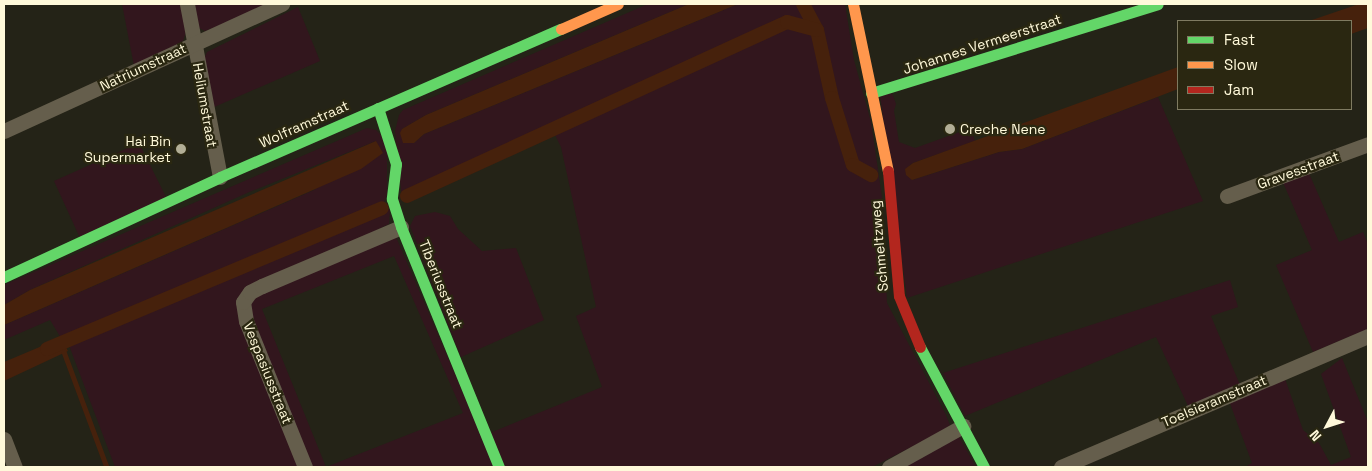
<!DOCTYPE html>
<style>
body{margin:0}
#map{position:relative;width:1372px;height:471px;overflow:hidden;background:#242317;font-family:"Space Grotesk",sans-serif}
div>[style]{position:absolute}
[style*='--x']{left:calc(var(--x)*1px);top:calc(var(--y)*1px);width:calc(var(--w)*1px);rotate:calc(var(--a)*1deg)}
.green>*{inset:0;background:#32161d}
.water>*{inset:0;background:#46210c}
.stream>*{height:4.5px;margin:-2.25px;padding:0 2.25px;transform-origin:2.25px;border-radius:2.25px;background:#46210c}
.canal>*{height:14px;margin:-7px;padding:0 7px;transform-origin:7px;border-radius:7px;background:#46210c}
.street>*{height:15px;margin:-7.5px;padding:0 7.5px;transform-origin:7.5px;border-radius:7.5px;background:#655e4c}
.fast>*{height:11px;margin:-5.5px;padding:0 5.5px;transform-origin:5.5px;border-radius:5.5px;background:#63d668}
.slow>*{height:11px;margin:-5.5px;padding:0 5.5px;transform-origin:5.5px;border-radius:5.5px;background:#ff974d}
.jam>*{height:11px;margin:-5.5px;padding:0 5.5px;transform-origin:5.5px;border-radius:5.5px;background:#b3261e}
.dots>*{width:14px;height:14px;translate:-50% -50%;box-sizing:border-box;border:2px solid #2a2711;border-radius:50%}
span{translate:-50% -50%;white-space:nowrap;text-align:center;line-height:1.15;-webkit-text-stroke:4.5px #2a2711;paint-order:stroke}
.street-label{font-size:14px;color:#fff9da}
.poi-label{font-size:14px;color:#fff9da}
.left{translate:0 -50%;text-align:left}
.right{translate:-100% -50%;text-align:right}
.frame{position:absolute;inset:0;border:5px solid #fff9da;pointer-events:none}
.legend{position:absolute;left:1177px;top:20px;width:175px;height:90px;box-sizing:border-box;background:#2a2711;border:1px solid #7f7b61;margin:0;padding:6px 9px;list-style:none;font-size:15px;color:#fff9da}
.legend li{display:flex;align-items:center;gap:10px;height:25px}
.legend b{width:25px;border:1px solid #7f7b61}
.north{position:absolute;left:1302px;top:401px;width:50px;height:50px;-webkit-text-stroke:4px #2a2711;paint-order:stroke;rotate:230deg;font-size:14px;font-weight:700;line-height:20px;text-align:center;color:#fff9da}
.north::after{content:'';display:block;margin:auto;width:18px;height:22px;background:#fff9da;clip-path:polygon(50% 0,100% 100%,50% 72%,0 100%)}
</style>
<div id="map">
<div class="green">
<i style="clip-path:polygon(122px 4px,181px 4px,186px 32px,183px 41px,134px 66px)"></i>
<i style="clip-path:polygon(194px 4px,280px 4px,205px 31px,199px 28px)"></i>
<i style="clip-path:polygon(648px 4px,689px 4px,426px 115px,402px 129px,414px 143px,424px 134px,738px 4px,845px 4px,854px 60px,871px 122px,882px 197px,887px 303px,946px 415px,950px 425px,947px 429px,872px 467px,504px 467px,490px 433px,602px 387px,576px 316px,596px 307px,561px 147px,552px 129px,402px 199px,395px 131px,399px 115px,403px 110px)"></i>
<i style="clip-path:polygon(298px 7px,320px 61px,212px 108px,204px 59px,207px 52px)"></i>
<i style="clip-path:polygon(892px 93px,896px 104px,894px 111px,899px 142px,915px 148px,971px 128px,975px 141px,913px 163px,909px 166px,912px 180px,999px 152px,1022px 149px,1158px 97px,1203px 201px,907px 298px,880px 95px)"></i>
<i style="clip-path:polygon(367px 128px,376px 130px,387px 141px,387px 194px,382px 208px,390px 210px,389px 224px,241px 297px,300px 467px,115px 467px,67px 340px,61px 338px,50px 320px,4px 340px,4px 325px,314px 190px,376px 141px,247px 193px,30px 290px,4px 305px,4px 285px)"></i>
<i style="clip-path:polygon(139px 143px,167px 199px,80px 238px,54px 181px)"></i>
<i style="clip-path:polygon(1308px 171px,1339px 242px,1363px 232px,1368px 244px,1368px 329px,1313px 352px,1276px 265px,1312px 250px,1282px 180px)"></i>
<i style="clip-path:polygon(435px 212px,450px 216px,458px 229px,482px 251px,516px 248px,544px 320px,461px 357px,410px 226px,415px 216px)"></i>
<i style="clip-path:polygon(evenodd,396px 237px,495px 467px,310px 467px,249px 316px,251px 299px,258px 292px,396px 237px,394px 256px,463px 413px,326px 467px,262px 309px,394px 256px)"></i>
<i style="clip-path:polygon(1230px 280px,1238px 307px,1211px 316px,1240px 385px,1188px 406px,1156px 337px,965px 416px,943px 373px)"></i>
<i style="clip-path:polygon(1342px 358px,1368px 422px,1368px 467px,1245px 467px,1252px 463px,1228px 398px,1283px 373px,1303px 430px,1319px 443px,1331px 465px,1351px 457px,1321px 374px)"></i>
<i style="clip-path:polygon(958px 435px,976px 467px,893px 467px)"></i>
</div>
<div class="water">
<i style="clip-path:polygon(689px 4px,738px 4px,424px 134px,414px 143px,403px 143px,400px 133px,402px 129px,426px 115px)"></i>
<i style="clip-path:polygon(1359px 4px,1368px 4px,1368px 28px,1351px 34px,1351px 21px,1309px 21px)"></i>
<i style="clip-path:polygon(1178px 67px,1178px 89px,1022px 149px,999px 152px,912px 180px,906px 175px,905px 169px,913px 163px)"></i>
<i style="clip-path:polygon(376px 141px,383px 153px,361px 169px,4px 325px,4px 305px,30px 290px)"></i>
<i style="clip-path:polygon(61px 338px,68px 351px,4px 381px,4px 362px)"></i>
</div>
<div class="stream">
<i style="--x:63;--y:349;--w:126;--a:69.6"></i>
</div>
<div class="canal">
<i style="--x:803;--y:4;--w:30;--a:62"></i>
<i style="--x:817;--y:30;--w:70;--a:77.6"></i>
<i style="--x:832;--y:98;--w:70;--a:72.6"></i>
<i style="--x:853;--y:165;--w:21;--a:29"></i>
<i style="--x:407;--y:196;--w:418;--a:-24.6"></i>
<i style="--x:787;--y:22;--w:31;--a:15"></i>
<i style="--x:47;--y:349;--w:363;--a:-22.8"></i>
</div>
<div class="street">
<i style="--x:187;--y:4;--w:176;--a:79.2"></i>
<i style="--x:4;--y:131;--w:306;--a:-24.6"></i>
<i style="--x:1227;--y:196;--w:150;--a:-20.2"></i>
<i style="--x:4;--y:439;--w:30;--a:69"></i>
<i style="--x:305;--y:467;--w:157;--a:-112"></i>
<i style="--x:246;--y:321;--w:19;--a:-99"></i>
<i style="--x:243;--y:302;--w:12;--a:-55"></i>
<i style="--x:250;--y:292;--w:13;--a:-27"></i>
<i style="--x:262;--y:286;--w:151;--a:-23"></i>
<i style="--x:889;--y:467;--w:85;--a:-29"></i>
<i style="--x:1061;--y:467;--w:334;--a:-23.1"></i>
</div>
<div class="fast">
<i style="--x:871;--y:93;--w:300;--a:-17.2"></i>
<i style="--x:378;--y:108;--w:59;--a:72.2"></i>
<i style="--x:396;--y:164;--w:35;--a:97"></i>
<i style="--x:392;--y:199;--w:29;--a:72"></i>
<i style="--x:401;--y:227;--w:259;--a:67.8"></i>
<i style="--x:4;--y:277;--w:238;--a:-24.8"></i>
<i style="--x:220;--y:177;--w:372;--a:-23.5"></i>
<i style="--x:920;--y:347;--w:136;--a:61.9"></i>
</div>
<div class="slow">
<i style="--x:853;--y:4;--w:171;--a:78.2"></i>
<i style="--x:561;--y:29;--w:62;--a:-23.7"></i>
</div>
<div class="jam">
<i style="--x:888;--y:171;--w:125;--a:85"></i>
<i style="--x:899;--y:296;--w:55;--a:67.6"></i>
</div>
<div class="dots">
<i style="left:950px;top:129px;background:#b2ae96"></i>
<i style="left:181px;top:149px;background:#b2ae96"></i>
</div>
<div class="street-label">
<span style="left:982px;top:44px;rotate:-18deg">Johannes Vermeerstraat</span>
<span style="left:143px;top:67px;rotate:-25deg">Natriumstraat</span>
<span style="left:205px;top:105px;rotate:80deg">Heliumstraat</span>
<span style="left:304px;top:124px;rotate:-24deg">Wolframstraat</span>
<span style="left:1298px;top:170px;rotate:-20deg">Gravesstraat</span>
<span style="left:879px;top:246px;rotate:-95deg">Schmeltzweg</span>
<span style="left:441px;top:284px;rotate:68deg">Tiberiusstraat</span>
<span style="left:268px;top:373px;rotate:68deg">Vespasiusstraat</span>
<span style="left:1214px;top:401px;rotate:-23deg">Toelsieramstraat</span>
</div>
<div class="poi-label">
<span class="left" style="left:960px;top:129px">Creche Nene</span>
<span class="right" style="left:171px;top:149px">Hai Bin<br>Supermarket</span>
</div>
<div class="frame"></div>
<ul class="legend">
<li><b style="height:6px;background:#63d668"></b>Fast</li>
<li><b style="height:6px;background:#ff974d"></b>Slow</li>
<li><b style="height:6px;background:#b3261e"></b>Jam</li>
</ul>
<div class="north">N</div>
</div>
